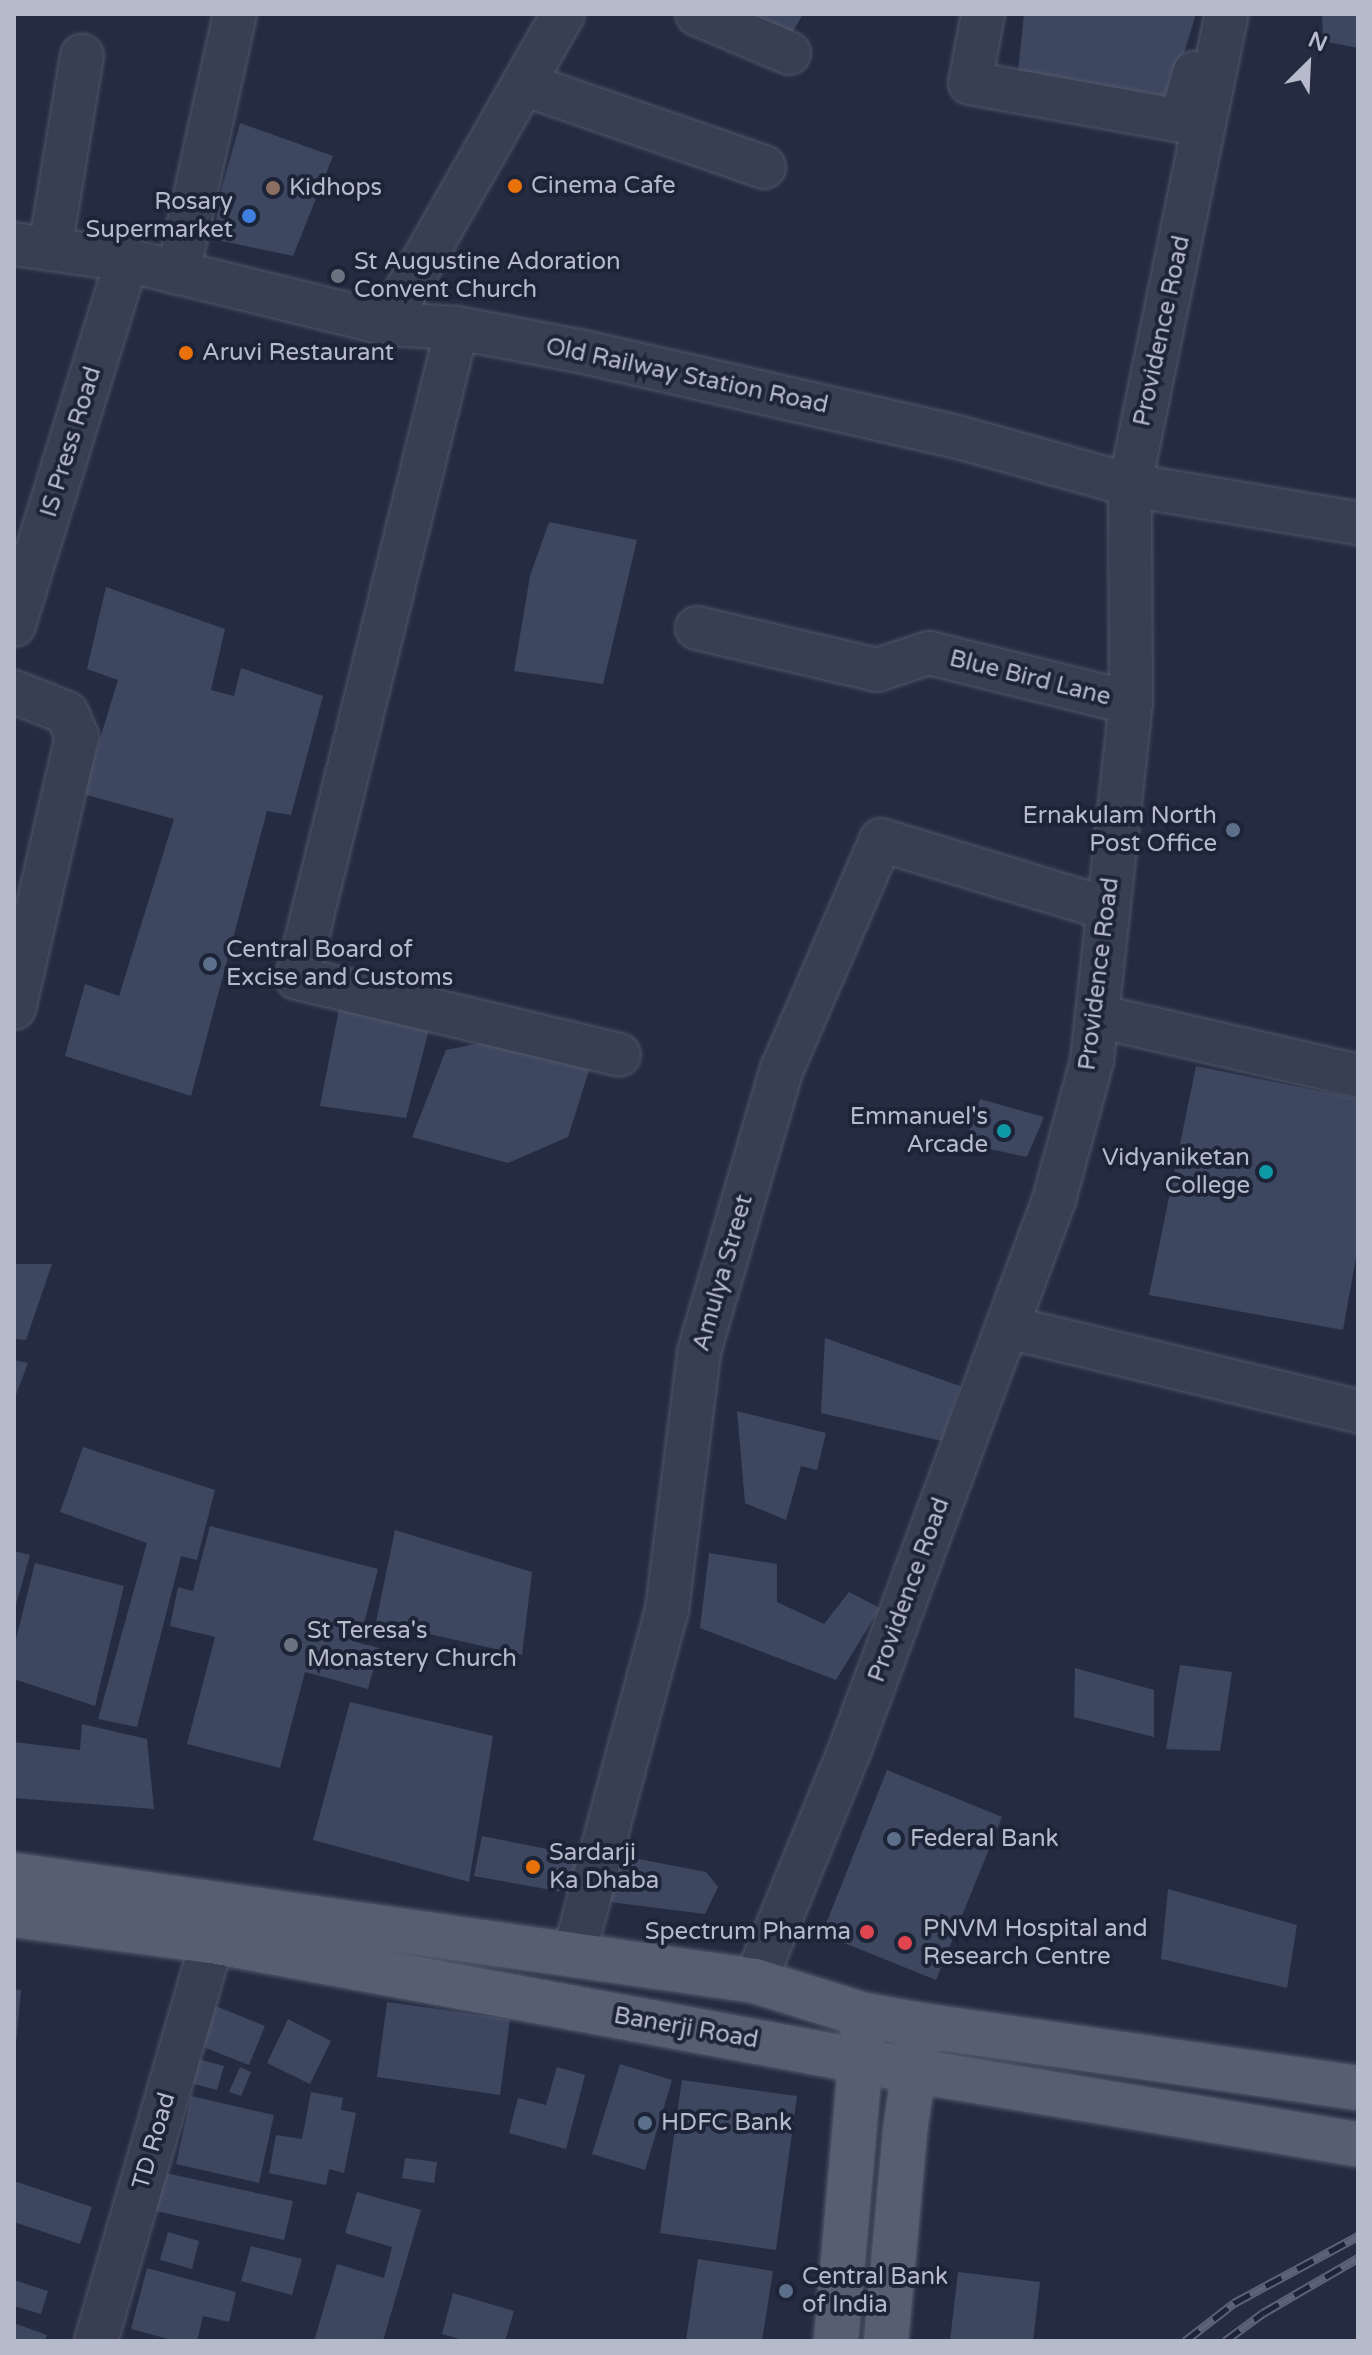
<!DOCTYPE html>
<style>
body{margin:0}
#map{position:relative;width:1372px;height:2355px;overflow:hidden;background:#252c42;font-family:"Varela Round",sans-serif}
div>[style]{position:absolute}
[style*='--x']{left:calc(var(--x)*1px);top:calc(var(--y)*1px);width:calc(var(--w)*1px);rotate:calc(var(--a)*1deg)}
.building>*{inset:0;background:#3e4760}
.roads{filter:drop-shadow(0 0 2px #515769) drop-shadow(0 0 2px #515769)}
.minor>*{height:42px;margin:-21px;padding:0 21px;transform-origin:21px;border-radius:21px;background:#393f52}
.major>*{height:44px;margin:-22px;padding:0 22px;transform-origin:22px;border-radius:22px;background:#575e72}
.rail>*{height:9px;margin-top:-4.5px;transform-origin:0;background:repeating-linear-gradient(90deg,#1e2437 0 18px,#5b6279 0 36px);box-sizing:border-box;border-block:2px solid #5b6279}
.dots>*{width:22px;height:22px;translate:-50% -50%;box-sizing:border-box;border:4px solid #1e2437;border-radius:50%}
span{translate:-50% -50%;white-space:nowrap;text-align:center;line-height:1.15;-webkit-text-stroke:8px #1e2437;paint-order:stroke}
.poi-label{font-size:24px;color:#b6bbcc}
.left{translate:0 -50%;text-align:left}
.right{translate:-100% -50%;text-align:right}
.street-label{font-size:24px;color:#b6bbcc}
.frame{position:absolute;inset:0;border:16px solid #b6bbcc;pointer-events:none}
.north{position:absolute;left:1268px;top:24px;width:80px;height:80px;-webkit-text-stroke:6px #1e2437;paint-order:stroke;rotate:24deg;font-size:22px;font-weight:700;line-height:32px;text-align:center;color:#b6bbcc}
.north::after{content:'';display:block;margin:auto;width:28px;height:36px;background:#b6bbcc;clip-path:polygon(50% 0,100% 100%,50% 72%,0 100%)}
</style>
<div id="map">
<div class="building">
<i style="clip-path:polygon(743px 14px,803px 14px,791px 35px)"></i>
<i style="clip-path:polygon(1024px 14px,1196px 14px,1168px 105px,1017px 81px)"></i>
<i style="clip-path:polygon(1322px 14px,1358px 14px,1358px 48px,1323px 41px)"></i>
<i style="clip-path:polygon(240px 123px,333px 156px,293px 256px,213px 239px,222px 187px)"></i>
<i style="clip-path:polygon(549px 522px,637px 540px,603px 684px,514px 671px,530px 576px)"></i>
<i style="clip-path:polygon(106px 587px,225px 629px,211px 690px,234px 696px,241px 668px,323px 696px,291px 815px,267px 811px,191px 1096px,65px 1056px,85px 984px,119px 996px,174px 819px,83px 794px,118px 680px,87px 669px)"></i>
<i style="clip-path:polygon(340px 1004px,431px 1022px,406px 1118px,320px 1106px)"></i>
<i style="clip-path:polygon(491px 1041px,592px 1061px,568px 1137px,508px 1163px,412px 1137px,446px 1050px)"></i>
<i style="clip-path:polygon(1196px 1066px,1358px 1099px,1358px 1246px,1343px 1330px,1149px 1295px)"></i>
<i style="clip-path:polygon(980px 1099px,1044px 1117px,1027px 1157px,965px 1144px)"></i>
<i style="clip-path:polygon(14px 1264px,52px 1264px,26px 1340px,14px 1339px)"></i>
<i style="clip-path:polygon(825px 1338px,960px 1386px,942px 1441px,821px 1413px)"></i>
<i style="clip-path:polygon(14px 1360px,28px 1363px,14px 1400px)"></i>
<i style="clip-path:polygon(737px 1411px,826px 1433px,817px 1470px,801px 1466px,786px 1520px,745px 1503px)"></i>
<i style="clip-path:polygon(83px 1447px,215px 1490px,197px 1560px,181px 1556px,137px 1727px,98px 1719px,147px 1543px,60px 1512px)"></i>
<i style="clip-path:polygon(210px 1526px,378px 1569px,359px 1643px,379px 1648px,368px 1689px,305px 1672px,280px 1768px,187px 1744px,215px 1637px,170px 1626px,178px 1587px,193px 1591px)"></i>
<i style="clip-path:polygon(395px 1530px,532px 1572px,522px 1655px,376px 1622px)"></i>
<i style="clip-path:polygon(14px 1551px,30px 1555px,15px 1608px,14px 1608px)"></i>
<i style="clip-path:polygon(709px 1553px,777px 1564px,777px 1602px,824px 1624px,849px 1592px,880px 1608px,836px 1680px,700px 1628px)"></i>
<i style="clip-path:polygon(35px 1563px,124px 1586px,95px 1706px,14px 1679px,14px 1647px)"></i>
<i style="clip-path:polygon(1180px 1665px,1232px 1672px,1220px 1751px,1166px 1749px)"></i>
<i style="clip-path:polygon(1075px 1668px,1154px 1690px,1154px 1737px,1074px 1717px)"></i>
<i style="clip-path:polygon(350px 1702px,493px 1736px,469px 1882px,313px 1840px)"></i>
<i style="clip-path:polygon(82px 1724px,147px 1739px,154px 1809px,14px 1798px,14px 1742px,80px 1750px)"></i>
<i style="clip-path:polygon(887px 1770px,1002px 1817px,936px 1980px,822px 1934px)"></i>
<i style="clip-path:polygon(482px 1836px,592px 1858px,585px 1896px,474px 1876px)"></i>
<i style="clip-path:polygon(618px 1855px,706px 1872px,718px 1887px,705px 1914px,610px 1902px)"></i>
<i style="clip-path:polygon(1168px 1889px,1297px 1925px,1287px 1988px,1161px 1959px)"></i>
<i style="clip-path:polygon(14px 1989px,21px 1990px,16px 2043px,14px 2043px)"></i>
<i style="clip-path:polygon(387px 2002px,510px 2019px,500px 2095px,377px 2077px)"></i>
<i style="clip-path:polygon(213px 2005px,265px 2026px,249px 2065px,198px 2045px)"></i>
<i style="clip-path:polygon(288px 2019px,331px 2041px,310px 2084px,267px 2063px)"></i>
<i style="clip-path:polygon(198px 2059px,224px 2066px,217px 2090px,191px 2083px)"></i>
<i style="clip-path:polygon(620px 2064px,672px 2080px,645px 2170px,592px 2154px)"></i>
<i style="clip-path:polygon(240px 2067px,251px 2072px,241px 2096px,229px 2092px)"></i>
<i style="clip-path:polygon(557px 2067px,585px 2075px,566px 2149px,509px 2133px,518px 2098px,546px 2105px)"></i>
<i style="clip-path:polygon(682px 2080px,797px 2096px,776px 2250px,660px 2233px)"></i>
<i style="clip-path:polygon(311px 2092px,343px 2098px,341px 2110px,356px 2113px,344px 2173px,329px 2169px,326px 2185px,269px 2173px,276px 2135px,302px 2139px)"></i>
<i style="clip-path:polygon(191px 2096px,274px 2115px,259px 2183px,176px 2164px)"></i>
<i style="clip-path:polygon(405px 2158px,437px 2162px,434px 2183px,402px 2178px)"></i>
<i style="clip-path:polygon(161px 2172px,293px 2201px,284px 2240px,152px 2210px)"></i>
<i style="clip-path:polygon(14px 2181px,92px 2207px,80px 2244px,14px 2222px)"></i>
<i style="clip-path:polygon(357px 2192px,421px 2210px,383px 2341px,314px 2341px,337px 2264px,384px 2278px,392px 2247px,345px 2233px)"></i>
<i style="clip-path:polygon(168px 2232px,199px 2241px,192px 2269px,160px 2260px)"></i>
<i style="clip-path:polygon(251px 2246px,302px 2259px,292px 2295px,241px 2281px)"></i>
<i style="clip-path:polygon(698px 2259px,773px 2271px,762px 2341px,686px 2341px)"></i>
<i style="clip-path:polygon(147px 2268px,236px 2292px,229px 2322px,203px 2316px,197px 2341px,176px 2341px,131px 2329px)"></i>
<i style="clip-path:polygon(958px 2272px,1040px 2282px,1033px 2341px,950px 2341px)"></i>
<i style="clip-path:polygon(14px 2280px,48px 2291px,41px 2314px,14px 2306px)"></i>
<i style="clip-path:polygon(453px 2293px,514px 2311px,505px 2341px,466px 2341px,442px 2334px)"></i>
<i style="clip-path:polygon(14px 2323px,47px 2335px,45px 2341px,14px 2341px)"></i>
</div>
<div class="roads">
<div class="minor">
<i style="--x:697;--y:14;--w:100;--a:23"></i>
<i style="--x:983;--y:14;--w:70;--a:100.7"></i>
<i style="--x:970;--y:83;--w:214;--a:10.2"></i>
<i style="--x:1181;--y:121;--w:50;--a:-74.8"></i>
<i style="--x:523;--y:84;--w:255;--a:19"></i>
<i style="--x:14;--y:244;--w:114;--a:8.1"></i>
<i style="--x:127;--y:260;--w:268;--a:13.8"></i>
<i style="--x:387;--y:324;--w:70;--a:3.3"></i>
<i style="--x:457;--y:328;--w:124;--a:10.7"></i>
<i style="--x:579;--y:351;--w:392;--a:12.8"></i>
<i style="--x:961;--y:438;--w:175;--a:15.5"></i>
<i style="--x:1130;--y:485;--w:231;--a:9.5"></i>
<i style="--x:50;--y:249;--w:196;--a:-80.6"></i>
<i style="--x:178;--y:273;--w:265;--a:-77.6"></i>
<i style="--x:387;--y:324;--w:356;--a:-60.4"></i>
<i style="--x:457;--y:328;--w:669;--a:103.83"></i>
<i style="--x:297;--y:978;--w:331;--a:13.4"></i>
<i style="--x:14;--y:625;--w:382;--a:-72.8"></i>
<i style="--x:697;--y:628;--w:185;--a:13.1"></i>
<i style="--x:877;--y:670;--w:55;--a:-18.1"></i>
<i style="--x:929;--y:653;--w:208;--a:13.9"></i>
<i style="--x:14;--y:692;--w:57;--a:21.6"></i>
<i style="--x:67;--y:713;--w:25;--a:67"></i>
<i style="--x:77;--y:736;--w:279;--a:103"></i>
<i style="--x:1097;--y:1016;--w:268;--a:12.9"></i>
<i style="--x:1007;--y:1327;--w:361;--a:13.5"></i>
<i style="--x:574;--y:1954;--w:356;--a:-74.9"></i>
<i style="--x:667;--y:1610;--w:260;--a:-82.9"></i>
<i style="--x:699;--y:1352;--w:295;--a:-73.7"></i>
<i style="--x:782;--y:1069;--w:249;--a:-66.6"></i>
<i style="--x:881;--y:840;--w:237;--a:16.9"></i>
<i style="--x:755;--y:1981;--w:256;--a:-67.7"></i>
<i style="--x:852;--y:1744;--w:580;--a:-69.63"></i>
<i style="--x:1054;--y:1200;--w:144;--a:-74.7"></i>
<i style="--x:1092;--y:1061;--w:360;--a:-83.8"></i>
<i style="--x:1131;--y:703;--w:218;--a:-90.3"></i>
<i style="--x:1130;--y:485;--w:481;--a:-78.4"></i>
<i style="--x:96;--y:2341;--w:416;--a:-73.8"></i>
<i style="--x:212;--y:1941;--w:35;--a:-83"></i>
</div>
<div class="major">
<i style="--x:14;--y:1875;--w:749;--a:8.14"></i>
<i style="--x:755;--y:1981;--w:114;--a:17.3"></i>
<i style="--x:864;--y:2015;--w:57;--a:10.1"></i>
<i style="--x:920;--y:2025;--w:443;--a:8.2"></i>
<i style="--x:14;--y:1915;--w:200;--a:7.5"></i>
<i style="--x:212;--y:1941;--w:715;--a:10.48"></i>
<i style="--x:915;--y:2071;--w:449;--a:9.4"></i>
<i style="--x:836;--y:2341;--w:312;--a:-85"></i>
<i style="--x:886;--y:2341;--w:211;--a:-84.8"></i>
<i style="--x:905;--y:2131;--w:91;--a:-81.8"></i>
</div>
</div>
<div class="rail">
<i style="--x:1185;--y:2341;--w:62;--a:-37.8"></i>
<i style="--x:1234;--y:2303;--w:141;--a:-28.4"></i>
<i style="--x:1225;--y:2341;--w:47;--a:-36.4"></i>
<i style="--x:1263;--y:2313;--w:110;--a:-30.1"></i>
</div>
<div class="dots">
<i style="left:515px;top:186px;background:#e8710a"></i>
<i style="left:273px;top:188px;background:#8d6e63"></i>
<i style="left:249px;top:216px;background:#3f7fe0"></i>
<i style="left:338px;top:276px;background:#6b7280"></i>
<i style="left:186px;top:353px;background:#e8710a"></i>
<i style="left:1233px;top:830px;background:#5c6f8a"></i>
<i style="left:210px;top:964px;background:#5c6f8a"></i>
<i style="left:1004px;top:1131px;background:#0f9aa8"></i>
<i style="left:1266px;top:1172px;background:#0f9aa8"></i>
<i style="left:291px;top:1645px;background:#6b7280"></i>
<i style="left:894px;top:1839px;background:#5c6f8a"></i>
<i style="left:533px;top:1867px;background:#e8710a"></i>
<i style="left:867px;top:1932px;background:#e0444e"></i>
<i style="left:905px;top:1943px;background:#e0444e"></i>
<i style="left:645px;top:2123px;background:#5c6f8a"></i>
<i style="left:786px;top:2291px;background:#5c6f8a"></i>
</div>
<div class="poi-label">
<span class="left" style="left:531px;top:186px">Cinema Cafe</span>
<span class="left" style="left:289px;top:188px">Kidhops</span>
<span class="right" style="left:233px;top:216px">Rosary<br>Supermarket</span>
<span class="left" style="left:354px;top:276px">St Augustine Adoration<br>Convent Church</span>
<span class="left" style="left:202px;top:353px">Aruvi Restaurant</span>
<span class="right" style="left:1217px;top:830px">Ernakulam North<br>Post Office</span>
<span class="left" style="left:226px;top:964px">Central Board of<br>Excise and Customs</span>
<span class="right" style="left:988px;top:1131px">Emmanuel's<br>Arcade</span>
<span class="right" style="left:1250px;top:1172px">Vidyaniketan<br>College</span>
<span class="left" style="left:307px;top:1645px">St Teresa's<br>Monastery Church</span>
<span class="left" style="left:910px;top:1839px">Federal Bank</span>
<span class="left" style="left:549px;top:1867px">Sardarji<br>Ka Dhaba</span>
<span class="left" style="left:923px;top:1943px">PNVM Hospital and<br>Research Centre</span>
<span class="right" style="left:851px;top:1932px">Spectrum Pharma</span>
<span class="left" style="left:661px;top:2123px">HDFC Bank</span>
<span class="left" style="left:802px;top:2291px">Central Bank<br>of India</span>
</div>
<div class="street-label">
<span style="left:1162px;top:331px;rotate:-78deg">Providence Road</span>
<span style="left:687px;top:376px;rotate:12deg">Old Railway Station Road</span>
<span style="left:71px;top:442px;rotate:-73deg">IS Press Road</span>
<span style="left:1030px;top:678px;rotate:14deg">Blue Bird Lane</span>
<span style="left:1099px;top:974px;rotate:-83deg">Providence Road</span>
<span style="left:723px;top:1273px;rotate:-74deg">Amulya Street</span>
<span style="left:909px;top:1590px;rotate:-70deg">Providence Road</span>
<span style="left:686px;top:2028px;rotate:10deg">Banerji Road</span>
<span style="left:154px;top:2141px;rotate:-74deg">TD Road</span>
</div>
<div class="frame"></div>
<div class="north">N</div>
</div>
